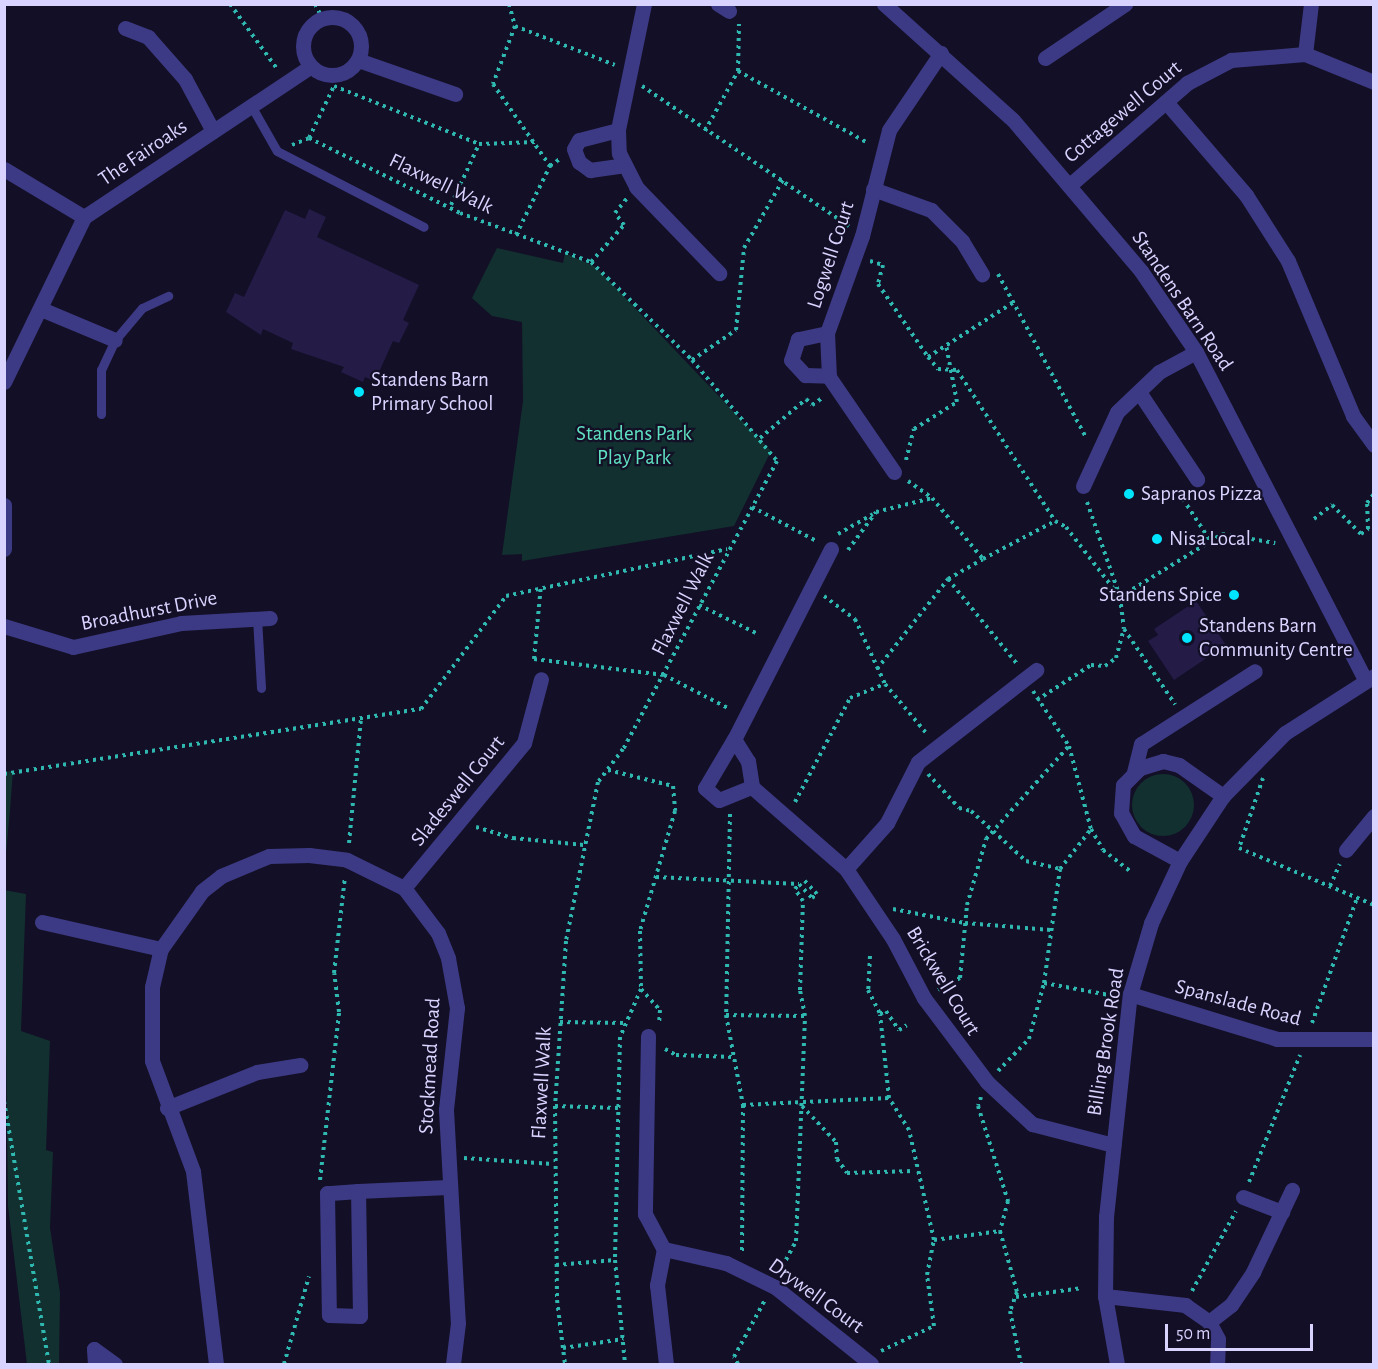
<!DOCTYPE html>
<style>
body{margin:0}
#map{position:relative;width:1378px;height:1369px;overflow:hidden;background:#130f26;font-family:"Alegreya Sans",sans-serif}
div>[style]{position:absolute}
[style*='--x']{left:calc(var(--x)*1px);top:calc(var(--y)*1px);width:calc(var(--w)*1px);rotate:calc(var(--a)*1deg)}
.green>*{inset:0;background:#12302f}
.round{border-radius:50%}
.building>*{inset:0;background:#241b47}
.path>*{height:4px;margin-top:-2px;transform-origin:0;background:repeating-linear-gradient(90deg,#2fb8b0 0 3px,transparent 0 7.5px)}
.service>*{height:9px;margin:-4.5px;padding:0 4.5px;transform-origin:4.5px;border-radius:4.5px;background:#3d3a85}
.minor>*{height:15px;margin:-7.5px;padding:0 7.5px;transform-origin:7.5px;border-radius:7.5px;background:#3d3a85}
.minor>.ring{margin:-7.5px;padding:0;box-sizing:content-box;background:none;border:15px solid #3d3a85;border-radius:50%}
.dots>*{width:16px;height:16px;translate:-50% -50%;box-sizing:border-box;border:3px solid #130f26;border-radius:50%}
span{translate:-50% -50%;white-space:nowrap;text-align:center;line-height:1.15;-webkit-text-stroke:4.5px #130f26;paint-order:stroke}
.street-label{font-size:21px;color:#d9d4ff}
.poi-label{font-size:21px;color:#d9d4ff}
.left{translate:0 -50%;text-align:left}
.right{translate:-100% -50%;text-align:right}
.park-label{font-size:21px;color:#5fe0c0}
.frame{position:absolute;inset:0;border:6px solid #d9d4ff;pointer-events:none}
.scale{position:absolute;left:1165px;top:1324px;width:148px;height:27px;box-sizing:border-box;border:3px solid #d9d4ff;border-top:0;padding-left:8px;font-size:18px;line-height:21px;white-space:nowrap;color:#d9d4ff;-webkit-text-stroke:4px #130f26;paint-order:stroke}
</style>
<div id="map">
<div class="green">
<i style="clip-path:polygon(497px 248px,563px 263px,565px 253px,596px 267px,771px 451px,734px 526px,522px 561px,522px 554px,502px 555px,523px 401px,522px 322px,492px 316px,472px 298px)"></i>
<i style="clip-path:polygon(13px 771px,10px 810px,5px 864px,5px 772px)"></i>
<i class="round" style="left:1132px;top:774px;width:62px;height:62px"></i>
<i style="clip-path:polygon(4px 890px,26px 894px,21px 1031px,50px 1041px,46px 1150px,53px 1152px,50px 1228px,60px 1293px,59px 1364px,27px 1364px,8px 1206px)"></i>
</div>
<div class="building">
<i style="clip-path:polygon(309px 209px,326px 217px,317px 237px,419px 285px,403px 320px,409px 323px,399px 343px,393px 341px,375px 381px,365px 377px,363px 382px,341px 372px,344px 367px,291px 349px,293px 343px,263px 329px,261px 335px,226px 312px,235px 293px,244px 297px,285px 210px,305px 219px)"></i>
<i style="clip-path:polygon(1196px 601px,1226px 645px,1174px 680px,1148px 641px,1158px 635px,1154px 629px)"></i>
</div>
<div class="path">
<i style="--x:230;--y:4;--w:82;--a:54"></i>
<i style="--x:315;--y:4;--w:16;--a:63"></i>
<i style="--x:509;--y:4;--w:23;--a:75"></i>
<i style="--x:515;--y:26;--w:62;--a:110.8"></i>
<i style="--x:493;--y:84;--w:100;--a:55.2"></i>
<i style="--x:515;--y:26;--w:107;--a:21.3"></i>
<i style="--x:738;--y:71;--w:149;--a:29"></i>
<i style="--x:642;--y:86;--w:250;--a:34.1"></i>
<i style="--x:705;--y:131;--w:68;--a:-61.2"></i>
<i style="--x:738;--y:71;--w:47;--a:-88.8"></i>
<i style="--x:309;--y:138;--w:58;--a:-64.3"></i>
<i style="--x:334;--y:86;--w:156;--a:21.8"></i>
<i style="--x:292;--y:145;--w:18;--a:-22"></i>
<i style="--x:309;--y:138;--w:169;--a:26.4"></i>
<i style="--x:460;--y:213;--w:140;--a:20.5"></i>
<i style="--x:591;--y:262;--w:141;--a:44.1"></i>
<i style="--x:692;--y:360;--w:132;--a:49.9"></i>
<i style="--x:777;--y:461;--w:327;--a:118.1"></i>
<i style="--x:623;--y:749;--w:41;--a:127.1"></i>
<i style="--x:598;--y:782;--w:162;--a:101.4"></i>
<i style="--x:566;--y:941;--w:165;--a:93.8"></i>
<i style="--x:555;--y:1106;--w:194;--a:89.4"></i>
<i style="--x:557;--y:1300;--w:64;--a:82.9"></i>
<i style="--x:451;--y:205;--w:67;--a:-65.3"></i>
<i style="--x:479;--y:144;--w:56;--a:-2"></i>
<i style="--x:516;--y:235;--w:77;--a:-63.8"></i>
<i style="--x:550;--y:166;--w:14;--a:-36"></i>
<i style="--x:870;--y:261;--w:14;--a:17"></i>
<i style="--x:883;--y:265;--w:20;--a:105"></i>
<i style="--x:878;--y:284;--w:88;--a:55.6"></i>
<i style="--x:928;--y:357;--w:16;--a:50"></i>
<i style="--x:938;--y:369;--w:19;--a:3"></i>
<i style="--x:957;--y:370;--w:180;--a:57"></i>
<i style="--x:1055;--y:521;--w:13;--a:29"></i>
<i style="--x:1066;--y:527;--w:88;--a:52.4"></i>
<i style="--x:1120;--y:597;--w:120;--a:-31.7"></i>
<i style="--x:1222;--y:534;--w:54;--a:9.6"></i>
<i style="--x:591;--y:262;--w:50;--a:-48.3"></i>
<i style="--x:624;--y:225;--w:15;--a:-127"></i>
<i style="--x:615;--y:213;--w:19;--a:-51"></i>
<i style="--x:998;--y:274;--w:187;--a:61.7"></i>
<i style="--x:928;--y:357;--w:102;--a:-32.6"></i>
<i style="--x:692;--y:360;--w:53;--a:-34.3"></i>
<i style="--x:736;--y:330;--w:82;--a:-84.4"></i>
<i style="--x:744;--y:248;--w:81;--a:-60.3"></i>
<i style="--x:760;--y:438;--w:60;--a:-40.3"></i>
<i style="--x:806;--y:399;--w:8;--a:45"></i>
<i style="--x:812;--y:405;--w:14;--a:-34"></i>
<i style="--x:906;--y:460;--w:32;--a:-76"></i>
<i style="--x:914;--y:429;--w:51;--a:-32.1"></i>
<i style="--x:957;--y:402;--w:58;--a:-100.9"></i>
<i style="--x:908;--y:481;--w:28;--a:35"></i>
<i style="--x:1188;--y:492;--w:9;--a:126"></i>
<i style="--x:1183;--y:499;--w:51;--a:56.9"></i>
<i style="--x:1087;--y:502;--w:101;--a:70.8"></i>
<i style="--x:1120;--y:597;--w:32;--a:83"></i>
<i style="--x:1124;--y:629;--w:91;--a:55.8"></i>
<i style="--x:752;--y:507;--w:75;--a:27.9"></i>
<i style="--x:1314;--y:519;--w:23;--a:-38"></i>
<i style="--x:1332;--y:505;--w:41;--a:45"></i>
<i style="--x:1361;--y:534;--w:9;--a:-36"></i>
<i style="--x:1368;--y:529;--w:26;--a:-92"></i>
<i style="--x:1367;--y:503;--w:11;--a:-52"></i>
<i style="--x:838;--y:534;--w:40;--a:-29.7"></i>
<i style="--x:848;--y:550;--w:47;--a:-53.6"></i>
<i style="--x:876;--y:512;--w:58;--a:-14"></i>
<i style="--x:932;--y:498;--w:80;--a:50.1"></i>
<i style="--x:983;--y:559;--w:81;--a:-27.8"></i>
<i style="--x:948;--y:579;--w:109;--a:50.9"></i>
<i style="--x:824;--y:596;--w:39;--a:37"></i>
<i style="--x:855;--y:619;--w:72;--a:65.2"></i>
<i style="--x:885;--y:684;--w:65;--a:50"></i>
<i style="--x:699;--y:605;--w:64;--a:26.2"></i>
<i style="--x:534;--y:659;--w:131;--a:7"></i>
<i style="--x:664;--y:675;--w:74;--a:27.3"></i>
<i style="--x:534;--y:659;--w:74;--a:-84.6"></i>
<i style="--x:877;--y:669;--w:115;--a:-51.7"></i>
<i style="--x:948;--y:579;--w:40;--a:-29.7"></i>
<i style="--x:1033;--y:691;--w:66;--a:56.8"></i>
<i style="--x:1069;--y:746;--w:86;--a:75.2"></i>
<i style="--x:1091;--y:829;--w:24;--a:60"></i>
<i style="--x:1103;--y:850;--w:36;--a:38"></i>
<i style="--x:1037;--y:700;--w:64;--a:-32.9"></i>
<i style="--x:1091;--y:665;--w:14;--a:4"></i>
<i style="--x:1105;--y:666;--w:14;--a:-36"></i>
<i style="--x:1116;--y:658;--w:30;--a:-75"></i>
<i style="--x:608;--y:770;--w:67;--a:13.8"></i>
<i style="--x:673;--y:786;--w:25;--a:85"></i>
<i style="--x:675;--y:811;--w:125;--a:106.3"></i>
<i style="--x:640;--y:931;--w:58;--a:89"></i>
<i style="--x:641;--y:989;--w:52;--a:113.6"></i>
<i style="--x:620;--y:1037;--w:223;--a:91.3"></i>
<i style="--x:615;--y:1260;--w:104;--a:84.5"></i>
<i style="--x:4;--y:774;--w:422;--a:-8.9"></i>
<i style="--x:421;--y:709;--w:141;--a:-53"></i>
<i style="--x:506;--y:596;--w:226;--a:-12"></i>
<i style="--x:928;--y:774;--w:46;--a:47.6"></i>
<i style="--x:959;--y:808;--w:12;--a:14"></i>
<i style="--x:971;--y:811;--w:74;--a:42.3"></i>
<i style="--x:1026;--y:861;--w:35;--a:13"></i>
<i style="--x:1263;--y:778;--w:74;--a:108.9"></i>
<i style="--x:1239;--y:848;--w:147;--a:22.9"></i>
<i style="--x:795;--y:802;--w:118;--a:-62.1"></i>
<i style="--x:850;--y:698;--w:38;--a:-22"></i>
<i style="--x:730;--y:814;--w:201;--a:91.1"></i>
<i style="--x:726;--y:1015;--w:92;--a:79.3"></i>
<i style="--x:743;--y:1105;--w:149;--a:90.4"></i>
<i style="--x:476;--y:827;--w:39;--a:17"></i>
<i style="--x:513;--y:838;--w:71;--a:5.6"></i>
<i style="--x:349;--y:843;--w:125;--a:-84.5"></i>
<i style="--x:656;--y:877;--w:143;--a:2.8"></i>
<i style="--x:799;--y:884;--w:19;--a:47"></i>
<i style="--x:812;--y:898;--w:6;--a:-39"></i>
<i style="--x:817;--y:894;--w:19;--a:-133"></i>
<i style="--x:1330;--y:886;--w:24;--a:-66"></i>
<i style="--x:893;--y:909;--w:73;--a:11"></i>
<i style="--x:965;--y:923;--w:86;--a:4.7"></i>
<i style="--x:870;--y:956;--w:34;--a:93"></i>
<i style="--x:868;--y:990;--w:27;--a:63"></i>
<i style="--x:1044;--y:983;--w:66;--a:10.5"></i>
<i style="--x:641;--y:989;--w:28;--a:48"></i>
<i style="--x:660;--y:1010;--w:15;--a:94"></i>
<i style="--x:938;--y:990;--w:25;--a:-29"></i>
<i style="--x:960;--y:978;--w:73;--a:-84.5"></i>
<i style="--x:967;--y:905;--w:69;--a:-73.9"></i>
<i style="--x:986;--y:839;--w:125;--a:-48.3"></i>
<i style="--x:726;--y:1015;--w:79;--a:0.7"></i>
<i style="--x:560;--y:1022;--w:64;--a:0.9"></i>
<i style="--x:1312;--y:1023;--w:133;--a:-70.2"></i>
<i style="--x:665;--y:1049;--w:13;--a:29"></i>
<i style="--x:676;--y:1055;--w:57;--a:2"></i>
<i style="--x:998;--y:1071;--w:45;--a:-45.9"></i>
<i style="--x:1029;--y:1039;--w:58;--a:-75"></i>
<i style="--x:1044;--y:983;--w:115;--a:-82"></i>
<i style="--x:1060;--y:869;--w:51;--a:-52.2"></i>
<i style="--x:981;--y:1097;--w:9;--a:108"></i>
<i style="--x:978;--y:1106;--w:100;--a:72.5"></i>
<i style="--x:1008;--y:1201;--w:31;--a:105"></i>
<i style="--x:1000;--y:1231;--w:63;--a:74.4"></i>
<i style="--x:1017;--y:1292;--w:20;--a:110"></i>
<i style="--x:1010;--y:1311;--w:54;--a:78.3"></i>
<i style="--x:4;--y:1101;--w:267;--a:80.3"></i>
<i style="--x:743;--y:1105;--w:146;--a:-2.7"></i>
<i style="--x:555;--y:1106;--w:63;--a:1.8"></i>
<i style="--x:802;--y:1106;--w:50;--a:46.6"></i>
<i style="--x:836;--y:1142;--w:17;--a:87"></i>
<i style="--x:837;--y:1159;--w:17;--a:54"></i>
<i style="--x:847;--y:1173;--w:67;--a:-1.7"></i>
<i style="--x:464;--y:1158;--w:89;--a:3.9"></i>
<i style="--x:320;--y:1180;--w:169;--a:-83.5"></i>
<i style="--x:339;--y:1012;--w:39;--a:-97"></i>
<i style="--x:334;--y:973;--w:97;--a:-83.5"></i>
<i style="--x:1249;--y:1182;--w:137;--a:-68.1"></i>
<i style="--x:934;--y:1240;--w:67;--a:-7.8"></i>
<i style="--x:556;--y:1265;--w:59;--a:-4.8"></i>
<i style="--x:779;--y:1273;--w:36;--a:-62"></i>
<i style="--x:796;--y:1241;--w:225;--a:-87.7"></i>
<i style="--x:805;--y:1016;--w:26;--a:-101"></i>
<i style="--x:800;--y:990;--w:89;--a:-88.1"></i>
<i style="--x:803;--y:901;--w:14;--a:-124"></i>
<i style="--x:795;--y:889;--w:6;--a:-51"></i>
<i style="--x:1192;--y:1291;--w:91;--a:-61.2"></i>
<i style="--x:1016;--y:1297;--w:67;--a:-7.8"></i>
<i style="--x:563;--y:1348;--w:61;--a:-8.5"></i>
<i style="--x:881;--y:1351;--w:59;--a:-25.3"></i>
<i style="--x:934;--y:1326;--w:51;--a:-97.8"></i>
<i style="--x:927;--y:1275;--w:36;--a:-79"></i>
<i style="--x:934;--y:1240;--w:113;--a:-102.8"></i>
<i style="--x:909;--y:1130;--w:38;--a:-122"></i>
<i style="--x:889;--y:1098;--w:84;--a:-96.1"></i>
<i style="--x:880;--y:1014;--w:7;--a:-27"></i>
<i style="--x:886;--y:1011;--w:23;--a:56"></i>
<i style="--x:899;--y:1030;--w:9;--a:-32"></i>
<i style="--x:284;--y:1364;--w:91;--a:-74.1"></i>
<i style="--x:738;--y:1364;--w:8;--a:-120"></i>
<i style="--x:734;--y:1357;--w:67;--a:-61.5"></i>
</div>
<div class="service">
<i style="--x:253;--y:109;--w:48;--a:60.3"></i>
<i style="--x:277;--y:151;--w:165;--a:27.3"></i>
<i style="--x:101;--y:414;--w:44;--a:-90"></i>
<i style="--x:101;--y:370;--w:33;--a:-65"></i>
<i style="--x:115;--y:340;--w:42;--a:-49.8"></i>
<i style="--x:142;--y:308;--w:29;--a:-25"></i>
<i style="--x:257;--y:618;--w:70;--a:86.7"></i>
</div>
<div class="minor">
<i style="--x:644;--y:4;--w:129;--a:101.7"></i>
<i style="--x:618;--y:130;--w:23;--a:88"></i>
<i style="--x:619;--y:153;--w:38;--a:63"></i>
<i style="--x:636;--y:187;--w:120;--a:46"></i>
<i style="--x:718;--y:4;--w:13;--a:32"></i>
<i style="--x:884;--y:4;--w:173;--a:42"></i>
<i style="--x:1013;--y:120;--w:198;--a:49.7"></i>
<i style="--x:1141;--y:271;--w:98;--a:55.8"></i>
<i style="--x:1196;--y:352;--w:368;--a:62.7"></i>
<i class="ring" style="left:303px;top:17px;width:43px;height:43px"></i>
<i style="--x:125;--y:28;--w:25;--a:21"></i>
<i style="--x:148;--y:37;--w:56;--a:48.6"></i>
<i style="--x:185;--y:79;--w:59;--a:61.7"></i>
<i style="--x:1305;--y:54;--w:50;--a:-83.2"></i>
<i style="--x:1045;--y:58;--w:97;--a:-34"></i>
<i style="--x:358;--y:60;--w:103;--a:19.3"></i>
<i style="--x:1166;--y:102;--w:123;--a:49.3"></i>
<i style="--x:1246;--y:195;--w:78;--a:57.5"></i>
<i style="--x:1288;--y:261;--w:168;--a:67.2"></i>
<i style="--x:1353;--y:416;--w:36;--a:54"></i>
<i style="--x:618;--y:130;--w:40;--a:165.6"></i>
<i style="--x:579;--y:140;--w:10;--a:119"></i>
<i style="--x:574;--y:149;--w:14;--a:69"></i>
<i style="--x:579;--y:162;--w:14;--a:36"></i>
<i style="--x:590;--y:170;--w:34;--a:-8"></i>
<i style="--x:4;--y:169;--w:93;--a:31"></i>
<i style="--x:1071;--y:184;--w:154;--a:-41"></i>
<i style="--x:1187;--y:83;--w:50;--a:-27.6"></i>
<i style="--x:1231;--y:60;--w:74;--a:-4.6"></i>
<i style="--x:1305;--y:54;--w:74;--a:22.1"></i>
<i style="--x:873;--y:189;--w:62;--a:19.9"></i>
<i style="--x:931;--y:210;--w:44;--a:45"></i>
<i style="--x:962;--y:241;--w:39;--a:59"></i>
<i style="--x:41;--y:309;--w:80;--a:22.7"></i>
<i style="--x:827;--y:333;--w:30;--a:168"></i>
<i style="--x:798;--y:339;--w:22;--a:108"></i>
<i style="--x:791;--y:360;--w:21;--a:47"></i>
<i style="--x:805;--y:375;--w:24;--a:2"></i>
<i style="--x:4;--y:382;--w:183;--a:-64.1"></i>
<i style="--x:84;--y:217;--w:271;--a:-33.6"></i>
<i style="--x:1139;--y:392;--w:105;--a:56.3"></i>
<i style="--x:894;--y:472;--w:115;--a:-124.4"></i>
<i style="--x:829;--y:377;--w:44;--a:-92.6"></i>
<i style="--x:827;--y:333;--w:103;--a:-70.2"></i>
<i style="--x:862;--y:236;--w:109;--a:-75.7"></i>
<i style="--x:889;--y:130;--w:93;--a:-56"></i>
<i style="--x:1083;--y:486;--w:81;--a:-65.3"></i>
<i style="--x:1117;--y:412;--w:58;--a:-43.6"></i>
<i style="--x:1159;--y:372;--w:42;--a:-28.4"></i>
<i style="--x:4;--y:505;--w:44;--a:90"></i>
<i style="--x:831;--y:549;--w:213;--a:117"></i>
<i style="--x:734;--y:739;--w:26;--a:58"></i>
<i style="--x:748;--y:761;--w:26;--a:81"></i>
<i style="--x:752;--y:787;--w:125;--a:41.1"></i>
<i style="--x:846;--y:869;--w:84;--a:56.1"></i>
<i style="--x:893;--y:939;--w:67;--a:62.3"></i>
<i style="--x:924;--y:998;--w:105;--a:53.1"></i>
<i style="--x:987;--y:1082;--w:62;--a:43"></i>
<i style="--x:1032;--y:1124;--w:84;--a:14.5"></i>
<i style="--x:4;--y:626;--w:72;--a:16.9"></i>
<i style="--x:73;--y:647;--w:111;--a:-12.5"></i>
<i style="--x:181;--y:623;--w:89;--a:-3.2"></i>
<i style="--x:734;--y:739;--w:57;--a:120.6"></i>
<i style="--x:705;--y:788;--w:18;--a:41"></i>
<i style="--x:719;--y:800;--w:35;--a:-22"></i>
<i style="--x:1134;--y:772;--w:29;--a:-76"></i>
<i style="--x:1141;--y:744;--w:135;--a:-32.6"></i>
<i style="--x:1346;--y:850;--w:44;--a:-50.5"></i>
<i style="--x:1180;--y:861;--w:52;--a:-151.5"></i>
<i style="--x:1134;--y:836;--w:26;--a:-119"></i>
<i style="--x:1121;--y:813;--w:28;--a:-86"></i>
<i style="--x:1123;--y:785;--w:24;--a:-45"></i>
<i style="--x:1140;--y:768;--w:24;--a:-17"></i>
<i style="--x:1163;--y:761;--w:16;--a:14"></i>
<i style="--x:1179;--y:765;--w:54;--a:35.2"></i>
<i style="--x:846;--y:869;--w:62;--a:-48.3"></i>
<i style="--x:887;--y:823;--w:68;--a:-63.1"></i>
<i style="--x:918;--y:762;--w:150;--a:-37.9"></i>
<i style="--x:404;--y:888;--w:188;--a:-50.4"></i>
<i style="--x:524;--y:743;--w:66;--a:-75.1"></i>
<i style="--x:42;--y:922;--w:122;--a:12.8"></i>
<i style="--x:1130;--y:994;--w:154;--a:17"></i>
<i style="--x:1277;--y:1039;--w:97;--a:0"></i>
<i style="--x:648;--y:1036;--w:178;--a:91"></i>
<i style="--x:645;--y:1214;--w:40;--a:62"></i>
<i style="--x:664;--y:1249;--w:64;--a:12.7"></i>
<i style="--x:726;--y:1263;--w:55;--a:26.1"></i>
<i style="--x:775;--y:1287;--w:123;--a:38.7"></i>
<i style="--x:167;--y:1108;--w:97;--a:-21.8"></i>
<i style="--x:257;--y:1072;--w:44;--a:-9.2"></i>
<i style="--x:358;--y:1191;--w:31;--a:176"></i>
<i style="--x:327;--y:1193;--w:122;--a:89.1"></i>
<i style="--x:329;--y:1315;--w:31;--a:2"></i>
<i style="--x:360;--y:1316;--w:125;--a:-90.9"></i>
<i style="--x:358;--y:1191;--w:90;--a:-2.5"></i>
<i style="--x:1243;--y:1197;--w:42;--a:21"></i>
<i style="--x:664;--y:1249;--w:37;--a:101"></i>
<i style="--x:657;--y:1285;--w:80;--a:83.5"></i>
<i style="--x:1105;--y:1296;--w:81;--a:6.4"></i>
<i style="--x:1185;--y:1305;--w:29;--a:35"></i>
<i style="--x:1209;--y:1322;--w:19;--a:62"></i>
<i style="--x:1218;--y:1339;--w:25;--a:92"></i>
<i style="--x:1209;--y:1322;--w:28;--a:-38"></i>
<i style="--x:1231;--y:1305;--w:40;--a:-56"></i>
<i style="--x:1253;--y:1272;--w:91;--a:-64.6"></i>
<i style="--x:95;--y:1364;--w:15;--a:-94"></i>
<i style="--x:94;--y:1349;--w:26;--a:36"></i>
<i style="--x:216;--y:1364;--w:194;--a:-96.8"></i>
<i style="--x:193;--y:1171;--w:117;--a:-110.4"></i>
<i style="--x:152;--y:1061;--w:74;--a:-90"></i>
<i style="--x:152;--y:987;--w:39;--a:-77"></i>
<i style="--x:161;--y:949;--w:71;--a:-54.7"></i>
<i style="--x:202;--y:891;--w:24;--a:-38"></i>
<i style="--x:221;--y:876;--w:52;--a:-22.6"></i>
<i style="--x:269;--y:856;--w:40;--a:-1.4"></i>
<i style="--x:309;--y:855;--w:38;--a:7"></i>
<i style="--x:347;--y:860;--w:64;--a:26.2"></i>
<i style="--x:404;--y:888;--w:56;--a:52.9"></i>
<i style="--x:438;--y:933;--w:27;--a:68"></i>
<i style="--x:448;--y:958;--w:51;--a:79.8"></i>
<i style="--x:457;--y:1008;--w:103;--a:96.2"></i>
<i style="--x:446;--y:1110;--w:213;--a:86.8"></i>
<i style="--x:458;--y:1323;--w:41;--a:97"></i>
<i style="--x:1117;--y:1364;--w:69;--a:-100"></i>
<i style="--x:1105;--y:1296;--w:79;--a:-89.3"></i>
<i style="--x:1106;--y:1217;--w:224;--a:-83.9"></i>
<i style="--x:1130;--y:994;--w:74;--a:-73.5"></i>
<i style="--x:1151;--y:923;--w:68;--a:-64.9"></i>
<i style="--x:1180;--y:861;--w:78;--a:-56.5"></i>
<i style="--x:1223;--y:796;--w:88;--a:-45.5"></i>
<i style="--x:1285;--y:733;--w:106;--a:-32.6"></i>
</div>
<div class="dots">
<i style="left:359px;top:392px;background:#00e5ff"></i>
<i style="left:1129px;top:494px;background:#00e5ff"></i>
<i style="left:1157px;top:539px;background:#00e5ff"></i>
<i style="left:1234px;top:595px;background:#00e5ff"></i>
<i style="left:1187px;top:638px;background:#00e5ff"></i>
</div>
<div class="street-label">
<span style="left:1123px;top:112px;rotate:-40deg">Cottagewell Court</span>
<span style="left:143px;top:153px;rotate:-34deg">The Fairoaks</span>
<span style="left:441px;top:184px;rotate:26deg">Flaxwell Walk</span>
<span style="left:831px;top:255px;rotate:-72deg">Logwell Court</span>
<span style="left:1182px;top:301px;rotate:56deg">Standens Barn Road</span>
<span style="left:683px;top:604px;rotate:-63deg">Flaxwell Walk</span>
<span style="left:149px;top:611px;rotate:-11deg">Broadhurst Drive</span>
<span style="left:458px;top:791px;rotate:-51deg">Sladeswell Court</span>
<span style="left:943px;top:981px;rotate:59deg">Brickwell Court</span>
<span style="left:1238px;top:1003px;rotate:15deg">Spanslade Road</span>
<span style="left:1106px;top:1042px;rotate:-81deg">Billing Brook Road</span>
<span style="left:430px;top:1066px;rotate:-87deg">Stockmead Road</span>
<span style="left:542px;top:1083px;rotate:-87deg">Flaxwell Walk</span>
<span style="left:816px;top:1296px;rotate:36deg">Drywell Court</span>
</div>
<div class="poi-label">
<span class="left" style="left:371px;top:392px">Standens Barn<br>Primary School</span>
<span class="left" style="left:1141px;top:494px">Sapranos Pizza</span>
<span class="left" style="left:1169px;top:539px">Nisa Local</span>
<span class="right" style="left:1222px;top:595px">Standens Spice</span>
<span class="left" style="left:1199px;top:638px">Standens Barn<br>Community Centre</span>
</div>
<div class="park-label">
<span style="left:634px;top:446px">Standens Park<br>Play Park</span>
</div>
<div class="frame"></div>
<div class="scale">50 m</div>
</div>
